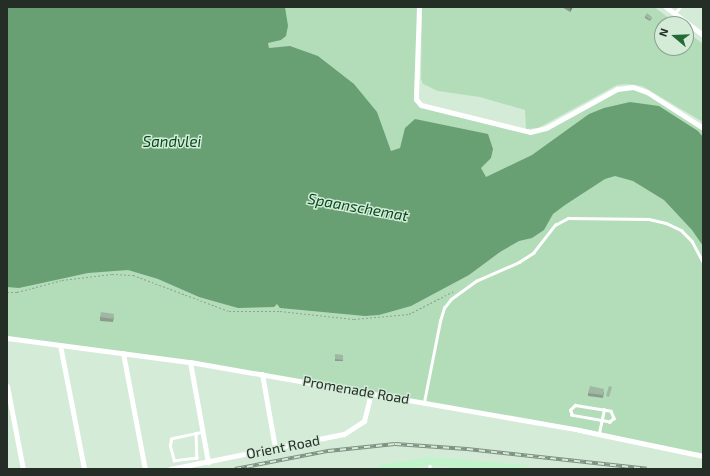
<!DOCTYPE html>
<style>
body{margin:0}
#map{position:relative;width:710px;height:476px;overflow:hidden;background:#d3ebd7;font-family:"Exo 2",sans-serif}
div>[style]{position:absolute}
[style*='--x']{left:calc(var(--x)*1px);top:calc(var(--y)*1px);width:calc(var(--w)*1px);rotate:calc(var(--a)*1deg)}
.green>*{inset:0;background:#b3ddb9}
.water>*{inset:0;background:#68a073}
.path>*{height:1px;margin-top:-0.5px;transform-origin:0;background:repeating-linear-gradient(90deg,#90a293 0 2px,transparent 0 4px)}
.service>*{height:2.5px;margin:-1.25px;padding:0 1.25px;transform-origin:1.25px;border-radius:1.25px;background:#fff}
.minor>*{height:5px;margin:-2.5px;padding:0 2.5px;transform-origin:2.5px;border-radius:2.5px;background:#fff}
.primary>*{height:8px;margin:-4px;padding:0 4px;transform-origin:4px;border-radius:4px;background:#c1f4cb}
.rail>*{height:3.5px;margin-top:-1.75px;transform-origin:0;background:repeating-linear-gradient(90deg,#d3ebd7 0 6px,#7f8f81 0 12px);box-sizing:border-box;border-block:1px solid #7f8f81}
.wall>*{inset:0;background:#8a9d8c}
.shaded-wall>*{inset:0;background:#708072}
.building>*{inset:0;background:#a0b7a3}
span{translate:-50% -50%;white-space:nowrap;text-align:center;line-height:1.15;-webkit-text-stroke:3px #d3ebd7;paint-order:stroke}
.street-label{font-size:14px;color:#252e26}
.water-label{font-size:15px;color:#06491e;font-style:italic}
.frame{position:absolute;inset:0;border:8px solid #252e26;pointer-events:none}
.north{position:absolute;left:654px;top:16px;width:40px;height:40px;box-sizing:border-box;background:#d3ebd7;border:1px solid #8d9f90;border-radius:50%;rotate:289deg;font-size:11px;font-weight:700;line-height:16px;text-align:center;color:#252e26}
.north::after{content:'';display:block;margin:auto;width:14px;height:18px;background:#236a37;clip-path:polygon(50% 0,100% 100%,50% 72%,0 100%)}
</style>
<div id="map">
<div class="green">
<i style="clip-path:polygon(7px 7px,418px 7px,414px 101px,419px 107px,488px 124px,537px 132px,616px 90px,636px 88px,703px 128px,703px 456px,262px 374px,7px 338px)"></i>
<i style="clip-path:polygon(422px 7px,654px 7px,677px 24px,662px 24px,662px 48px,686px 48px,686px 31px,703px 44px,703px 122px,642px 86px,627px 84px,617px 85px,538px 128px,526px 129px,525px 110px,480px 97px,438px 91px,423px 84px,421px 79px)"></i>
</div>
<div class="water">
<i style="clip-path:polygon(7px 7px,285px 7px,288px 26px,286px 36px,281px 40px,268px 43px,269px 48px,290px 46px,318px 56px,354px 84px,377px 112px,391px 151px,400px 148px,405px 128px,415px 119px,488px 134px,493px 149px,491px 158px,481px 168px,486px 177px,532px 155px,589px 114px,604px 108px,630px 102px,659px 106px,698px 131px,703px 137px,703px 246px,692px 230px,664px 200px,633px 181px,615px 176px,605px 179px,565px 205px,553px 214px,544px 230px,532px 238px,519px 241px,500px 252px,469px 275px,411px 306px,379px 315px,365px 316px,280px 308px,277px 304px,274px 307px,238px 308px,199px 297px,158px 279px,128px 270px,88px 273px,19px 288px,7px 287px)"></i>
</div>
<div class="path">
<i style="--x:7;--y:292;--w:10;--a:0"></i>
<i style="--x:17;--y:292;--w:47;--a:-14.9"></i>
<i style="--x:62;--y:280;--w:50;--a:-6.8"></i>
<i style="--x:112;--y:274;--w:21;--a:3"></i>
<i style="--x:133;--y:275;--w:103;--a:20.6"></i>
<i style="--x:229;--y:311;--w:51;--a:0"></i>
<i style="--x:280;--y:311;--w:74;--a:6.2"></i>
<i style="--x:354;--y:319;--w:55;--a:-5.2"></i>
<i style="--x:409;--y:314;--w:51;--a:-27.1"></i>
</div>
<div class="service">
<i style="--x:675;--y:13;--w:8;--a:-50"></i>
<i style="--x:424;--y:402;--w:83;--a:-78.8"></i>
<i style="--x:440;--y:321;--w:14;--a:-73"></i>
<i style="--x:444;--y:308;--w:11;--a:-52"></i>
<i style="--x:451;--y:299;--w:31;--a:-36"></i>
<i style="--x:476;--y:281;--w:47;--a:-23.8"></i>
<i style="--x:519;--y:262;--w:17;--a:-33"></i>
<i style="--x:533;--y:253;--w:36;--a:-52"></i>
<i style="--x:555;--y:225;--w:15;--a:-28"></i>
<i style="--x:568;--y:218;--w:81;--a:0.7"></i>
<i style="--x:649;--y:219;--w:17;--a:13"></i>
<i style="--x:666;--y:223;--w:17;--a:25"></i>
<i style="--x:681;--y:230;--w:16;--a:45"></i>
<i style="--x:692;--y:241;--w:24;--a:62"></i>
<i style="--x:575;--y:405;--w:36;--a:9"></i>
<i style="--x:611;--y:411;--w:8;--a:67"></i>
<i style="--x:614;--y:418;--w:6;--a:135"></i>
<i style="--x:610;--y:422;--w:39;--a:-170"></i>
<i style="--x:572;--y:415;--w:5;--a:-112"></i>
<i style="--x:570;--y:410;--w:7;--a:-45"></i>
<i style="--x:196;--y:433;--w:25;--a:88"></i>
<i style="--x:197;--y:458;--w:23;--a:173"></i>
<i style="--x:174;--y:461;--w:16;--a:-105"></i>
<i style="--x:170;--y:446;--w:7;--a:-82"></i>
<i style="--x:171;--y:439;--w:2;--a:-27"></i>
<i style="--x:173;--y:438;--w:24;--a:-12"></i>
<i style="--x:196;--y:433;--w:6;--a:-9"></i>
<i style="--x:599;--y:433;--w:24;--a:-78"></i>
<i style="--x:430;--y:463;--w:6;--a:90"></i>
</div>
<div class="minor">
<i style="--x:419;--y:7;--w:92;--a:91.9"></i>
<i style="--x:416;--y:99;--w:8;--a:50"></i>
<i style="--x:421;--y:105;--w:112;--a:13.9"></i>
<i style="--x:530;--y:132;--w:16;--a:-14"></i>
<i style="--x:546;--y:128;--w:81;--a:-28.8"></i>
<i style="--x:617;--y:89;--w:16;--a:-7"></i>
<i style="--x:633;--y:87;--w:15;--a:20"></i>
<i style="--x:647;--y:92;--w:67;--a:32.7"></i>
<i style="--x:666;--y:7;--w:46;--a:37.1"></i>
<i style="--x:7;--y:338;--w:185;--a:7.5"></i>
<i style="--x:190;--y:362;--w:395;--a:9.9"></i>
<i style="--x:579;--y:430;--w:127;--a:11.8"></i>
<i style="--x:60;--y:345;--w:126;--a:79"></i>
<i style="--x:123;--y:353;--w:118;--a:79.3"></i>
<i style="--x:190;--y:362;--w:102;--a:79.8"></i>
<i style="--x:262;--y:374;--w:75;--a:80"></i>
<i style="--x:7;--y:386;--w:85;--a:79.1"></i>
<i style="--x:170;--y:469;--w:177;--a:-11.4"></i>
<i style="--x:344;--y:434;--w:24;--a:-33"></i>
<i style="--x:364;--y:421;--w:29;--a:-76"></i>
</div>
<div class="primary">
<i style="--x:383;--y:469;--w:48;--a:-9.7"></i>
<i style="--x:430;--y:461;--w:94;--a:4.9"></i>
</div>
<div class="rail">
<i style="--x:235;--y:469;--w:95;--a:-11"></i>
<i style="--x:328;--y:451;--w:67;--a:-6"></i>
<i style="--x:395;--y:444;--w:72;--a:4"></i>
<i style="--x:467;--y:449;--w:181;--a:6.3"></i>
</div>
<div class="wall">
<i style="clip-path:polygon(562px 7px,573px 7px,570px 12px)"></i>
<i style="clip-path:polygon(645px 16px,652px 18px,650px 21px,645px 18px)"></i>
<i style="clip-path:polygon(100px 317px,114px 317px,113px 322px,100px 321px)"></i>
<i style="clip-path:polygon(343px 355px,343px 361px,335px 361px,335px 359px)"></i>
<i style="clip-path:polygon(604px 392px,603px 398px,588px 396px,588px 393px)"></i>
</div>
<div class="shaded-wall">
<i style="clip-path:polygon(571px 7px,573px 7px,570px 12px,570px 8px)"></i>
</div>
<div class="building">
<i style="clip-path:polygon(647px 13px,652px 17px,650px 20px,645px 16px)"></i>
<i style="clip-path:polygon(101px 312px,114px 314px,113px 319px,100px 317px)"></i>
<i style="clip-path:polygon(335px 354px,343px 355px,343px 360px,335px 359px)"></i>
<i style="clip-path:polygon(590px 386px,604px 389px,603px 395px,588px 393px)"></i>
<i style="clip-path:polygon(609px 386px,612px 387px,609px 397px,606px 396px)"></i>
</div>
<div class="street-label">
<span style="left:356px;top:390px;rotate:10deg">Promenade Road</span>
<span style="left:283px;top:447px;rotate:-11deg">Orient Road</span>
</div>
<div class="water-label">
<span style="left:172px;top:142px">Sandvlei</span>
<span style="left:358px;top:207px;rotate:10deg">Spaanschemat</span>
</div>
<div class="frame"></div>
<div class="north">N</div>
</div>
